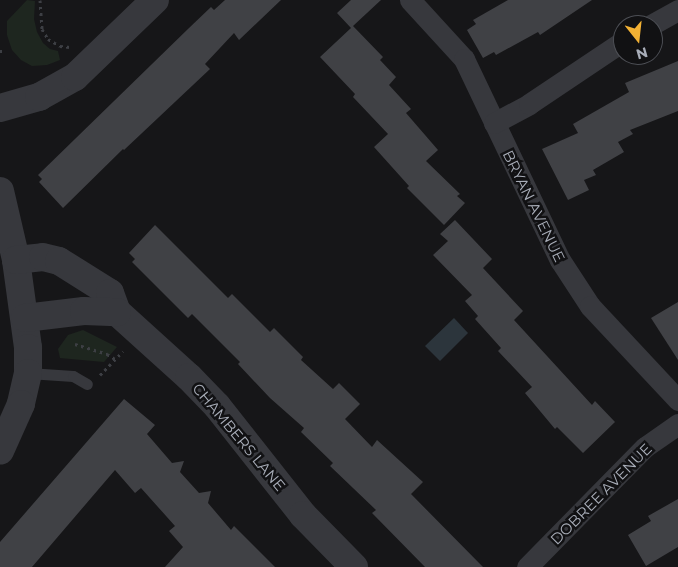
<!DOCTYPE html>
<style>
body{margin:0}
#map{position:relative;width:678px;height:567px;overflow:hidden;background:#161618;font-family:Montserrat,sans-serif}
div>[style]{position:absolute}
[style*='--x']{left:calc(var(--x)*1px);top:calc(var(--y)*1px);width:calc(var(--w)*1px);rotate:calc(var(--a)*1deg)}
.green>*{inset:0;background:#1e261f}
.water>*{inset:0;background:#2c353c}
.building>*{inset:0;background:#404145}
.path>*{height:3px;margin-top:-1.5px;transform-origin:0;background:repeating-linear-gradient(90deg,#3d3f44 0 2.5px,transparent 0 6.5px)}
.service>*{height:11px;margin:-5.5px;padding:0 5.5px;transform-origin:5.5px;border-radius:5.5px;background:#37383d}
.minor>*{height:21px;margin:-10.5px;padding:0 10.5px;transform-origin:10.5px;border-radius:10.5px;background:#37383d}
.tertiary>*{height:28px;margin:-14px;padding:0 14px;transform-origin:14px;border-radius:14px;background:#37383d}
span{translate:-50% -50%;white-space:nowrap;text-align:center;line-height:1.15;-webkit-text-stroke:5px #111113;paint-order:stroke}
.street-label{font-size:15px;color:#a8adb8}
.north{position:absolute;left:613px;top:15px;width:50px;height:50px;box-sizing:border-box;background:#111113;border:1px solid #4d4f55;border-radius:50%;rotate:164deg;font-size:14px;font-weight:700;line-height:20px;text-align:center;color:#a8adb8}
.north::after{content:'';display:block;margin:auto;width:18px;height:22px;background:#f2b134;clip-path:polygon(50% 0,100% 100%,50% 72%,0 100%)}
</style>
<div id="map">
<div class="green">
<i style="clip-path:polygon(27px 0,35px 1px,34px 19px,37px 32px,43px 43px,50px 49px,58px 51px,60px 60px,47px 65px,32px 66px,21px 60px,12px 50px,7px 35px,7px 21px)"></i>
<i style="clip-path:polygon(83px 330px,117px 347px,104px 362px,60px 358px,58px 349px,68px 335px)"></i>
</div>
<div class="water">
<i style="clip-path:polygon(454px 318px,468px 333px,440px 361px,425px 346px)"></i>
</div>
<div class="building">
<i style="clip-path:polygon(225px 0,281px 0,239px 40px,234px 33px,205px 64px,210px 69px,124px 150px,123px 149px,63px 208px,39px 182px,42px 179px,38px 175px,189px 28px,211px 7px,214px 10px)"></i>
<i style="clip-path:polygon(351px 0,381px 0,353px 26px,383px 57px,380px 60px,396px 77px,389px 85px,411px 109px,406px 113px,438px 150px,426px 161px,460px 194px,457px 196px,465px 203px,444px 225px,407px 188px,409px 186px,374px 147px,388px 134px,353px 97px,355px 94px,320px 57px,351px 28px,337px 13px)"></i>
<i style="clip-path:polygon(508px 0,592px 0,540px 35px,538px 32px,496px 55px,494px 52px,483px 58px,467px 30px,476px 24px,473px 20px)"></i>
<i style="clip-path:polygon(678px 61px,678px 111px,630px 130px,633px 134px,618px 142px,624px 152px,593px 170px,596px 175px,584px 180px,589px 190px,568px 200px,542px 149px,578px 133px,573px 124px,629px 92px,625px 83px)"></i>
<i style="clip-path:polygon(455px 220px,492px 259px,483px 268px,523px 311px,514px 320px,592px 405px,595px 401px,615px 422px,583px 453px,557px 427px,555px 429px,525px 393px,532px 387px,498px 351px,501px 348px,475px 319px,478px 316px,465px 301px,472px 295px,433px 255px,448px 241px,440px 234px)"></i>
<i style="clip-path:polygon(155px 225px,228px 298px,232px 294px,270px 332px,274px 328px,303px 357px,301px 360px,333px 389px,339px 383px,360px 404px,345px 419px,372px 447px,377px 440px,423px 482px,411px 494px,483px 567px,425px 567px,372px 513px,376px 510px,330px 466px,333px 463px,301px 432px,304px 428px,270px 398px,238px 364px,240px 362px,192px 314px,188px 318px,132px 262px,135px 259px,129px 253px)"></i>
<i style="clip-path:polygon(678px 302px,678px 360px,651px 318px)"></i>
<i style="clip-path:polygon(124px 399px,155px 425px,147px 434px,172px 463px,184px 461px,180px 472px,199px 493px,211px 491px,208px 503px,231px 530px,234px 526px,275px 567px,165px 567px,183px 547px,169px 531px,175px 526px,141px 488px,135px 493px,115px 470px,32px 567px,0 567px,0 542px)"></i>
<i style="clip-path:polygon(678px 499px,678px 547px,646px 566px,628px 535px,651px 521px,648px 516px)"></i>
</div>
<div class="path">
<i style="--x:40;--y:0;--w:29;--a:86"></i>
<i style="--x:42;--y:29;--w:12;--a:59"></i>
<i style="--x:48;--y:39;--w:14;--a:30"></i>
<i style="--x:60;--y:46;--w:10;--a:6"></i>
<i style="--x:0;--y:51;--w:3;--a:0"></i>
<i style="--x:75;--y:344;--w:34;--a:17"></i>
<i style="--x:107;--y:354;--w:9;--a:32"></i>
<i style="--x:100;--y:375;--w:33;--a:-46"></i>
</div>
<div class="service">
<i style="--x:28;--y:373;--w:45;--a:3.8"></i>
<i style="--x:73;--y:376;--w:16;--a:30"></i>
</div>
<div class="minor">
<i style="--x:410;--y:0;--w:80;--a:47.5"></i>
<i style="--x:464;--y:59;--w:223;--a:64.5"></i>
<i style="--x:560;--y:260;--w:55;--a:56.9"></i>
<i style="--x:590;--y:306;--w:129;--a:46.9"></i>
<i style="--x:651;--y:25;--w:31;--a:-29"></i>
<i style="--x:494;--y:123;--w:40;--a:-28"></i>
<i style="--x:529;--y:104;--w:113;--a:-33.8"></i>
<i style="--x:527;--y:567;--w:168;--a:-45.5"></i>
<i style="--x:645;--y:447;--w:40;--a:-34.9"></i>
</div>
<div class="tertiary">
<i style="--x:0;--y:108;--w:41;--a:-15.8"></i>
<i style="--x:39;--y:97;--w:41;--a:-29.1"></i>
<i style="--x:75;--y:77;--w:111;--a:-43.9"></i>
<i style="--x:0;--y:191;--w:71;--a:76.9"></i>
<i style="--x:16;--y:260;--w:89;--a:82.2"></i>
<i style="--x:28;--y:348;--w:25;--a:90"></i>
<i style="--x:28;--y:373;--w:32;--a:103"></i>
<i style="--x:21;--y:404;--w:51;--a:114.1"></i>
<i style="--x:16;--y:260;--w:27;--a:-6"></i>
<i style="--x:43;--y:257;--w:16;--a:14"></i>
<i style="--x:59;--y:261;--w:60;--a:32.1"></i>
<i style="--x:110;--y:293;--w:20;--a:70"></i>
<i style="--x:117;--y:312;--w:97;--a:42.1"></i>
<i style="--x:189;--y:377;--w:40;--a:46"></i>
<i style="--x:217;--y:406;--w:139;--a:51.7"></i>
<i style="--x:303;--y:515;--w:73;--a:45.6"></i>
<i style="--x:25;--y:318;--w:59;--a:-6.8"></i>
<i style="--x:84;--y:311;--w:33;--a:2"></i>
</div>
<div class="street-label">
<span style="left:534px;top:206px;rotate:64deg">BRYAN AVENUE</span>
<span style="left:239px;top:437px;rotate:50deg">CHAMBERS LANE</span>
<span style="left:601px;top:494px;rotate:-45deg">DOBREE AVENUE</span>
</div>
<div class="north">N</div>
</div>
